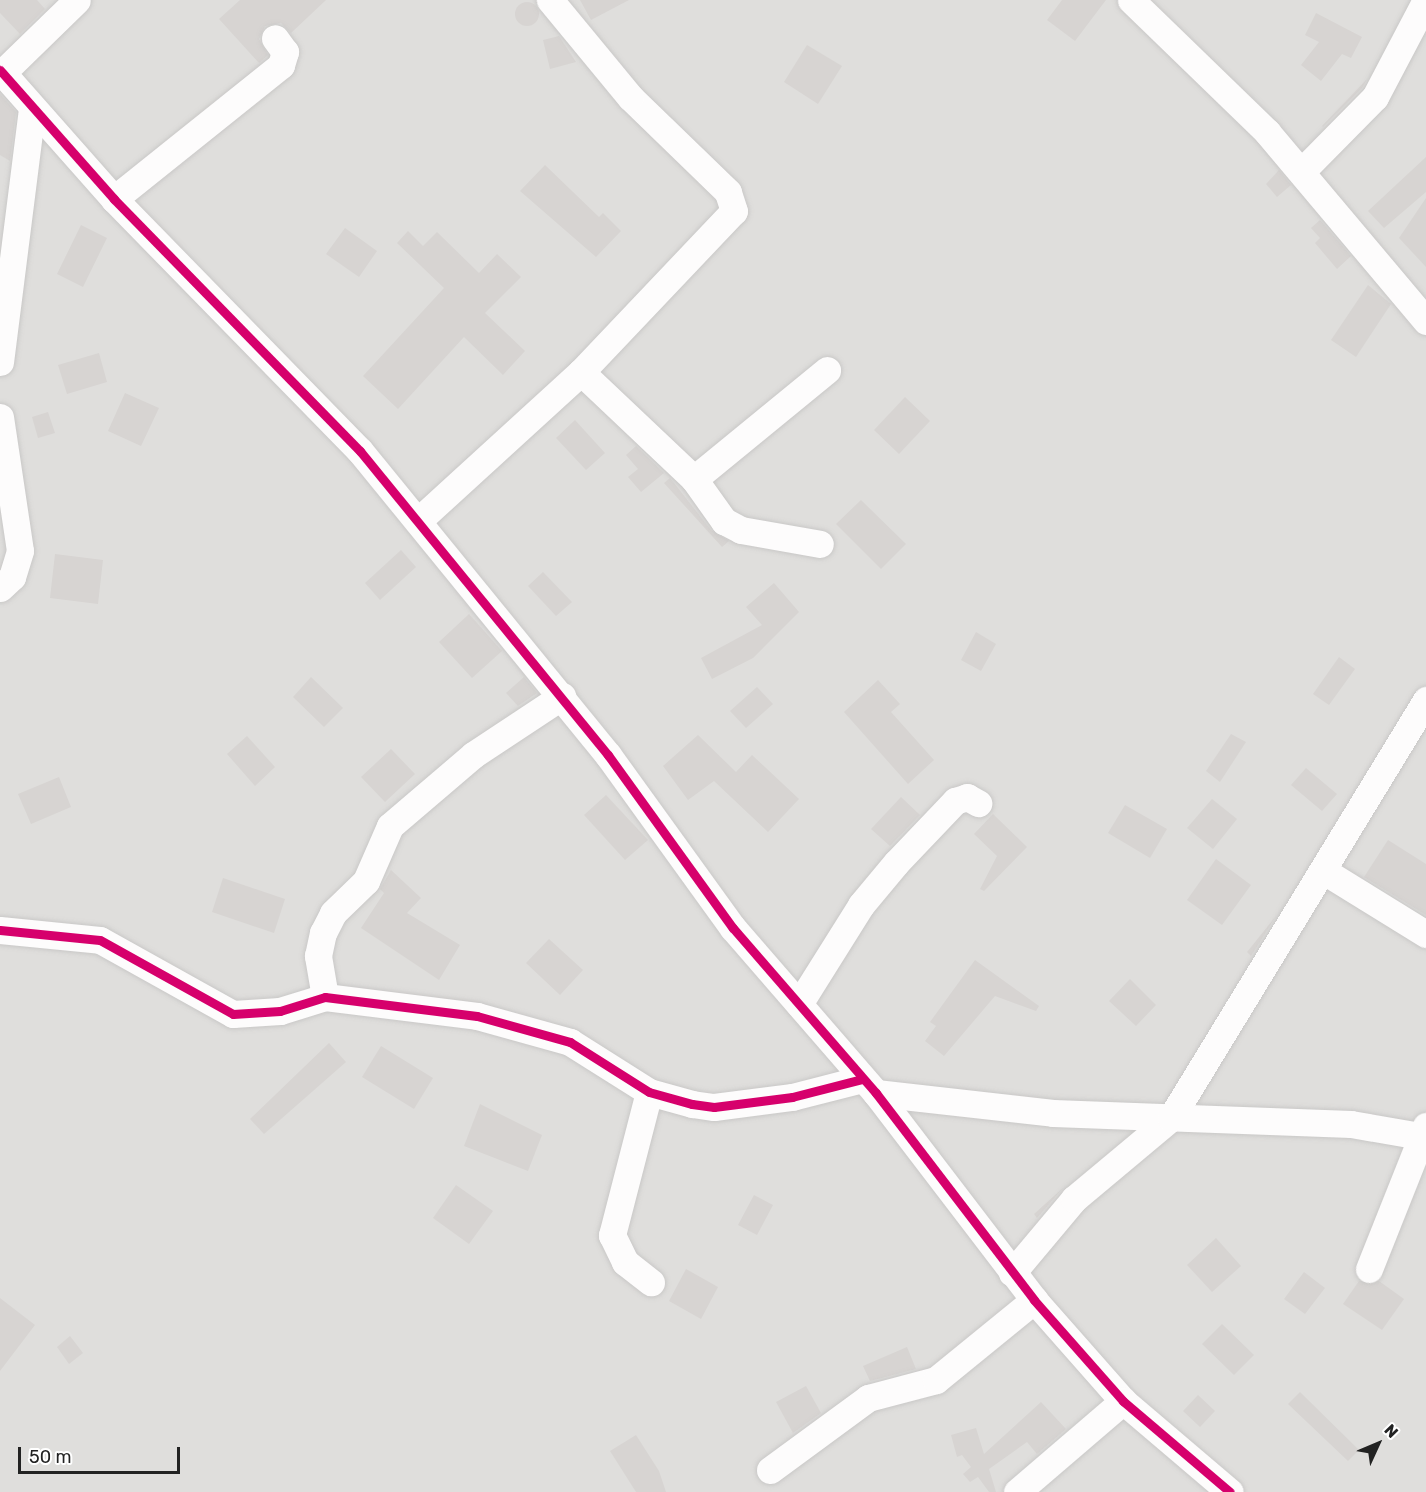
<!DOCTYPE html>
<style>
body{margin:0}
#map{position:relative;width:1426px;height:1492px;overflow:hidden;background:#f0eeeb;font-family:Rubik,sans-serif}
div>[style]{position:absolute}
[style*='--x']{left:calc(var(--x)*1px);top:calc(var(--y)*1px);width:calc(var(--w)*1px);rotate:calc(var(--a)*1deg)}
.residential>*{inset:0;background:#dfdedc}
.building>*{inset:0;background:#d7d4d2}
.round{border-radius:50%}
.roads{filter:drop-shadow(0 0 2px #c9c8c7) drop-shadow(0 0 2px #c9c8c7)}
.minor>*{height:27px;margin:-13.5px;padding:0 13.5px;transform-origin:13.5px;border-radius:13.5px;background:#fdfcfc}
.cycleway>*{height:9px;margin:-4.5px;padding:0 4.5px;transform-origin:4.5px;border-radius:4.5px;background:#d6006c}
span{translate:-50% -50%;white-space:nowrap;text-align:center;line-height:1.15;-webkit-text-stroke:4.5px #fff;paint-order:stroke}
.north{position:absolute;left:1348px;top:1414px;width:60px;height:60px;-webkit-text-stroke:4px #fff;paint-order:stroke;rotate:46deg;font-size:16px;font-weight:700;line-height:24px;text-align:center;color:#222}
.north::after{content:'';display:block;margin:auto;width:21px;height:27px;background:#222;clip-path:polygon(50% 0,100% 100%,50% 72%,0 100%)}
.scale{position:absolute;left:18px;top:1447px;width:162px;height:27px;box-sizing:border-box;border:3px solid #222;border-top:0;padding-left:8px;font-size:18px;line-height:21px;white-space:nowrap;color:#222;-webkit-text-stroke:4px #fff;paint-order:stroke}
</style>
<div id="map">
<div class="residential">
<i style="clip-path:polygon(0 0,1426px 0,1426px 1492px,0 1492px)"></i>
</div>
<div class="building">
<i style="clip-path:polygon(0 0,37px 0,45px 9px,20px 34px,0 13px)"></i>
<i style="clip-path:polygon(240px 0,326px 0,291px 33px,281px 23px,265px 26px,259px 39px,268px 55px,259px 63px,219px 19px)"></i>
<i style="clip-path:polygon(580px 0,629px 0,591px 20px)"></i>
<i style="clip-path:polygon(1062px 0,1106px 0,1075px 41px,1047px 20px)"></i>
<i class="round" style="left:515px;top:2px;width:24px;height:24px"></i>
<i style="clip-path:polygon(1316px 13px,1362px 37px,1351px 58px,1342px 54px,1321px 81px,1301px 65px,1319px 42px,1305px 35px)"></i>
<i style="clip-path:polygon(559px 36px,576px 62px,550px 69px,543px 40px)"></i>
<i style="clip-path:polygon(807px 45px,842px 66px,818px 104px,784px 82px)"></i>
<i style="clip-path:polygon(1367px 79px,1362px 88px,1323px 127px,1322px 126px)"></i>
<i style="clip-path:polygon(0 94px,16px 112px,10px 161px,0 155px)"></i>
<i style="clip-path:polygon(1426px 157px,1426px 192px,1384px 228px,1368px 211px)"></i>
<i style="clip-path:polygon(545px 165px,599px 217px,603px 213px,621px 231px,596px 257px,520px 191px)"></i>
<i style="clip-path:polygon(1279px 170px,1291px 185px,1277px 197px,1266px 184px)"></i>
<i style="clip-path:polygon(1426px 198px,1426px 267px,1399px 238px)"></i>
<i style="clip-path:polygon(1320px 220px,1351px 256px,1337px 269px,1315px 243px,1320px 238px,1311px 228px)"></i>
<i style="clip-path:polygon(81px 225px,107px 238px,83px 287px,57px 274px)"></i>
<i style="clip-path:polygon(345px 228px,377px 251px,359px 277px,326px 254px)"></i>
<i style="clip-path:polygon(408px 231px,423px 246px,437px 232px,479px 273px,497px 254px,521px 277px,485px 313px,525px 351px,503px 375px,464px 337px,398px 409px,363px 376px,444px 288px,397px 243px)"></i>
<i style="clip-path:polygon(1368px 285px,1391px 304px,1356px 357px,1331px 340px)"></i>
<i style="clip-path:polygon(99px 353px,107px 382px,67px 394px,58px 365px)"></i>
<i style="clip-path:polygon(125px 393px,159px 408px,141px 446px,108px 431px)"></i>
<i style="clip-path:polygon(905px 397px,930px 421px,899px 454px,874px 430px)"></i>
<i style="clip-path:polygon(48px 412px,55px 433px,38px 438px,32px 417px)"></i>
<i style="clip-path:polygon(575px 420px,605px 453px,586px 470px,556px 438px)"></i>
<i style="clip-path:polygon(636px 446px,664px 473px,641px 492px,628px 477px,638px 469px,626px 455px)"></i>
<i style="clip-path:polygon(670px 478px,711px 530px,729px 541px,722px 547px,664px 483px)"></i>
<i style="clip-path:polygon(861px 500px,906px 544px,881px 569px,836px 524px)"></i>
<i style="clip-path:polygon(401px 550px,416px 567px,380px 600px,365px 583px)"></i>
<i style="clip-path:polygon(55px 554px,103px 560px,98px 604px,50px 598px)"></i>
<i style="clip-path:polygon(543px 572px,572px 602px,556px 616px,528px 586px)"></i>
<i style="clip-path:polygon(774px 583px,799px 612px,753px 658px,712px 679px,701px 658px,762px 625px,746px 607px)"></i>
<i style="clip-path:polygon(469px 614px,502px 651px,472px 678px,439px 642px)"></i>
<i style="clip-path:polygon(976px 632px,996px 644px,981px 671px,961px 660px)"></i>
<i style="clip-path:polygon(1339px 657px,1355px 669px,1329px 705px,1313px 694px)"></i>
<i style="clip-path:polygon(311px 677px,343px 708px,324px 727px,293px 697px)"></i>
<i style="clip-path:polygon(524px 677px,537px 693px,518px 706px,506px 693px)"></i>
<i style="clip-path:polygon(878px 680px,900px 704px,891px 712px,934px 760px,908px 784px,844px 712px)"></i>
<i style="clip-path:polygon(757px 687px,773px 704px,746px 728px,730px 711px)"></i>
<i style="clip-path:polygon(1231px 734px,1246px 742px,1220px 782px,1206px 771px)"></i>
<i style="clip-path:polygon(698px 735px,736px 772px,752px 755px,799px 799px,768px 832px,714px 781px,688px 800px,663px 766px)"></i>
<i style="clip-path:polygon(247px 736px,275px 767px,255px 786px,227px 754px)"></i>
<i style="clip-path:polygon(391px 749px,415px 774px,385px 802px,361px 777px)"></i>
<i style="clip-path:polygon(1306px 768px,1337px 794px,1322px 811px,1291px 785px)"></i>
<i style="clip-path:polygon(59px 777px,71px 807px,31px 824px,18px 794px)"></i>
<i style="clip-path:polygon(606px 795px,648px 840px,625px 860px,584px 815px)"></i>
<i style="clip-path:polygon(901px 797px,920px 815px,890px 846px,871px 829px)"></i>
<i style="clip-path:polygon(1212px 799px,1237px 819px,1213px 849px,1187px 828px)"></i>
<i style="clip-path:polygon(1125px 805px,1167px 829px,1150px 858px,1108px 833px)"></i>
<i style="clip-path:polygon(993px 814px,1027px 847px,984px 891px,980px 889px,997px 856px,974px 834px)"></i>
<i style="clip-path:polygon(1388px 840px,1426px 864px,1426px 915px,1364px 877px)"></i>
<i style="clip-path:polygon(1216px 859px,1251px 885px,1222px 925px,1187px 900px)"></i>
<i style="clip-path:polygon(391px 870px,421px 898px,407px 913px,460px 945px,439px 980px,361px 928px,384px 893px,380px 889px)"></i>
<i style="clip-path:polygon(223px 878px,285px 899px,274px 933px,212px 912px)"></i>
<i style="clip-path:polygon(1276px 916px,1251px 956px,1247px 952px)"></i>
<i style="clip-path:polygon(549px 939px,583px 970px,560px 995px,526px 963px)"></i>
<i style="clip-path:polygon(975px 960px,1039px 1006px,1036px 1011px,995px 996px,944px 1056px,925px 1041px,936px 1026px,930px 1022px)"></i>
<i style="clip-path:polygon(1130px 979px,1156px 1005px,1136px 1026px,1109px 1001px)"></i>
<i style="clip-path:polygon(329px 1043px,346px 1062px,264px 1134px,250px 1119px)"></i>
<i style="clip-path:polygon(381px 1046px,433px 1078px,414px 1109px,362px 1077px)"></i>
<i style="clip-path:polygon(480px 1104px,542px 1135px,528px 1171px,464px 1146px)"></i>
<i style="clip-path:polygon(456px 1185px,493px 1211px,469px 1244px,433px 1218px)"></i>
<i style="clip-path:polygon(1064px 1187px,1062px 1189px,1037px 1218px,1034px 1214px)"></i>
<i style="clip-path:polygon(754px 1195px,773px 1205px,757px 1235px,738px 1225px)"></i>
<i style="clip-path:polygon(1216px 1238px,1241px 1266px,1212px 1292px,1187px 1265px)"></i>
<i style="clip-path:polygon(686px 1269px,718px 1287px,701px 1319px,669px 1301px)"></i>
<i style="clip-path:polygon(1304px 1272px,1325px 1288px,1305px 1314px,1284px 1299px)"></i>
<i style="clip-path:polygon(1359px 1281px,1379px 1281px,1404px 1299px,1382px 1330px,1343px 1304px)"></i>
<i style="clip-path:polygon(0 1298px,35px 1325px,0 1371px)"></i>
<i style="clip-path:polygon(1222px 1324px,1254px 1355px,1234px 1375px,1202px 1344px)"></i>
<i style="clip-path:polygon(70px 1336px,83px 1353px,69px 1364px,57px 1347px)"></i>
<i style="clip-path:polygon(907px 1347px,916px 1369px,870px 1381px,863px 1366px)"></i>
<i style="clip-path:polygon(806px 1386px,821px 1413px,793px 1433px,776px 1402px)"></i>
<i style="clip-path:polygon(1300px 1392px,1359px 1450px,1348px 1461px,1288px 1404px)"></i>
<i style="clip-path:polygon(1198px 1395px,1215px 1411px,1200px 1427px,1183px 1411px)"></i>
<i style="clip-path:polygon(1041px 1402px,1066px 1429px,1037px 1454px,1027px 1442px,989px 1469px,996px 1492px,989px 1492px,978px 1477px,970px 1482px,963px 1474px,971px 1467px,962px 1455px,957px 1457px,951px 1435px,976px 1428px,984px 1454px)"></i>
<i style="clip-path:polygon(636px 1435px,659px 1471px,666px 1492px,636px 1492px,610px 1451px)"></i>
</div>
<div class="roads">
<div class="minor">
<i style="--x:1131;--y:0;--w:190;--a:44.1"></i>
<i style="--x:1267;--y:132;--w:247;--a:49.9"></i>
<i style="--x:0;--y:70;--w:172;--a:48.5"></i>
<i style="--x:114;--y:199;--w:352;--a:45.7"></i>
<i style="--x:360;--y:451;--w:392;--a:50.8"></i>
<i style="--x:608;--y:755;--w:213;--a:54.2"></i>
<i style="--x:733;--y:928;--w:218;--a:49.1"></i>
<i style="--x:876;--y:1093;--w:260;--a:52.6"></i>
<i style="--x:1034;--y:1300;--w:135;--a:48.6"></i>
<i style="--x:1123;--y:1401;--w:140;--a:40.4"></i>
<i style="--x:0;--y:75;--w:107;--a:-44.2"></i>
<i style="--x:1302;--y:171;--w:104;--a:-45.4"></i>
<i style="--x:1375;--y:97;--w:110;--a:-62.3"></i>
<i style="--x:114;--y:199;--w:214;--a:-38.7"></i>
<i style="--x:281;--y:65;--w:14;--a:-73"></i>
<i style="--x:285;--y:52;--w:17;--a:-126"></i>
<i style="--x:0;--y:362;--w:254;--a:-82.8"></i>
<i style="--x:581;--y:372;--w:156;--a:43.4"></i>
<i style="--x:694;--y:479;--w:52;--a:54.5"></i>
<i style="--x:724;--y:521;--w:19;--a:28"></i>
<i style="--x:741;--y:530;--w:80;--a:10"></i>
<i style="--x:0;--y:417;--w:135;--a:81.5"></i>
<i style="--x:20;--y:551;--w:27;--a:107"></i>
<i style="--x:12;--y:577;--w:16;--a:137"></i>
<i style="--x:694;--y:479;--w:172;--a:-39.3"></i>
<i style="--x:419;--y:520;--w:219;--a:-42.4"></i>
<i style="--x:581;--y:372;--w:222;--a:-46.5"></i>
<i style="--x:734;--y:211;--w:20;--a:-108"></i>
<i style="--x:728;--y:192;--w:136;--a:-135.9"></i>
<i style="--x:630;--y:97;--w:126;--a:-129.5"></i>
<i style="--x:1324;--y:871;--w:120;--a:31.7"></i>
<i style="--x:0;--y:930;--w:100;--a:5.7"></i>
<i style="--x:100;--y:940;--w:152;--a:29.1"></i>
<i style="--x:233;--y:1014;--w:47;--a:-3.7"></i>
<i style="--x:280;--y:1011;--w:47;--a:-17.3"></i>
<i style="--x:325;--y:997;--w:153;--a:7.1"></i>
<i style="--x:477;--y:1016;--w:97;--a:15.6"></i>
<i style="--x:570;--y:1042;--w:93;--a:32.3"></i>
<i style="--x:649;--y:1092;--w:45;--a:15.6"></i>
<i style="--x:692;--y:1104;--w:22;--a:8"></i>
<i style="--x:714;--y:1107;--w:79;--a:-7.3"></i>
<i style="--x:792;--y:1097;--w:72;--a:-14.4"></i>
<i style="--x:325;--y:997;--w:42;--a:-99.7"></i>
<i style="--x:318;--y:956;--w:24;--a:-78"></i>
<i style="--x:323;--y:933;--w:22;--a:-63"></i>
<i style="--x:333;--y:913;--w:46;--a:-44.1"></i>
<i style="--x:366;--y:881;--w:60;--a:-66.4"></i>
<i style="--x:390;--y:826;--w:109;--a:-40.5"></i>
<i style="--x:473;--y:755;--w:107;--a:-33.5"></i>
<i style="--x:799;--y:1004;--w:117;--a:-57.9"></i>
<i style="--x:861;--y:905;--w:55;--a:-50.2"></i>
<i style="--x:896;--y:863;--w:86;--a:-46.4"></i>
<i style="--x:955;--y:801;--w:13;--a:-18"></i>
<i style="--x:967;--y:797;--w:13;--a:29"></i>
<i style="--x:649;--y:1092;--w:148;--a:104.5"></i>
<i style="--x:612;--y:1235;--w:30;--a:64"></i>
<i style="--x:625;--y:1262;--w:33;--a:38"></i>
<i style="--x:876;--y:1093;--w:178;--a:6.4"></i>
<i style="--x:1053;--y:1113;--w:298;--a:2.1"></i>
<i style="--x:1351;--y:1124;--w:76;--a:9.8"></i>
<i style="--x:1369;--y:1269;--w:154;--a:-68.3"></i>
<i style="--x:1012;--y:1273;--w:97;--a:-50"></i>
<i style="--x:1074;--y:1199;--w:126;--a:-39.9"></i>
<i style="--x:1171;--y:1118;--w:490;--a:-58.6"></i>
<i style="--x:770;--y:1470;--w:122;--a:-36.3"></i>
<i style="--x:868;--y:1398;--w:70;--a:-14.8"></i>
<i style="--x:936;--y:1380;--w:127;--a:-39.2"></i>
<i style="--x:1017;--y:1492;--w:140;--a:-40.6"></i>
</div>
</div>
<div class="cycleway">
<i style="--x:0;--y:70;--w:172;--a:48.5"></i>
<i style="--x:114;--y:199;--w:352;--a:45.7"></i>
<i style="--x:360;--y:451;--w:392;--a:50.8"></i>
<i style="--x:608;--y:755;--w:213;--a:54.2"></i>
<i style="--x:733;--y:928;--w:218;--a:49.1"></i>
<i style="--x:876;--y:1093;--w:260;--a:52.6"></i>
<i style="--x:1034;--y:1300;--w:135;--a:48.6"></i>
<i style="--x:1123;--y:1401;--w:140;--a:40.4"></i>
<i style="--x:0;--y:930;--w:100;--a:5.7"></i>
<i style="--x:100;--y:940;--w:152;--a:29.1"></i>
<i style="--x:233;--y:1014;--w:47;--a:-3.7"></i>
<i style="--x:280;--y:1011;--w:47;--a:-17.3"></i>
<i style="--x:325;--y:997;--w:153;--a:7.1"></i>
<i style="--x:477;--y:1016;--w:97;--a:15.6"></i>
<i style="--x:570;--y:1042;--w:93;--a:32.3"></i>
<i style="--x:649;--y:1092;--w:45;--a:15.6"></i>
<i style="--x:692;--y:1104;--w:22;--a:8"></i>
<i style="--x:714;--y:1107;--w:79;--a:-7.3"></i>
<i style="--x:792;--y:1097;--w:72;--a:-14.4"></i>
</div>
<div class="north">N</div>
<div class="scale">50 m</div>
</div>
